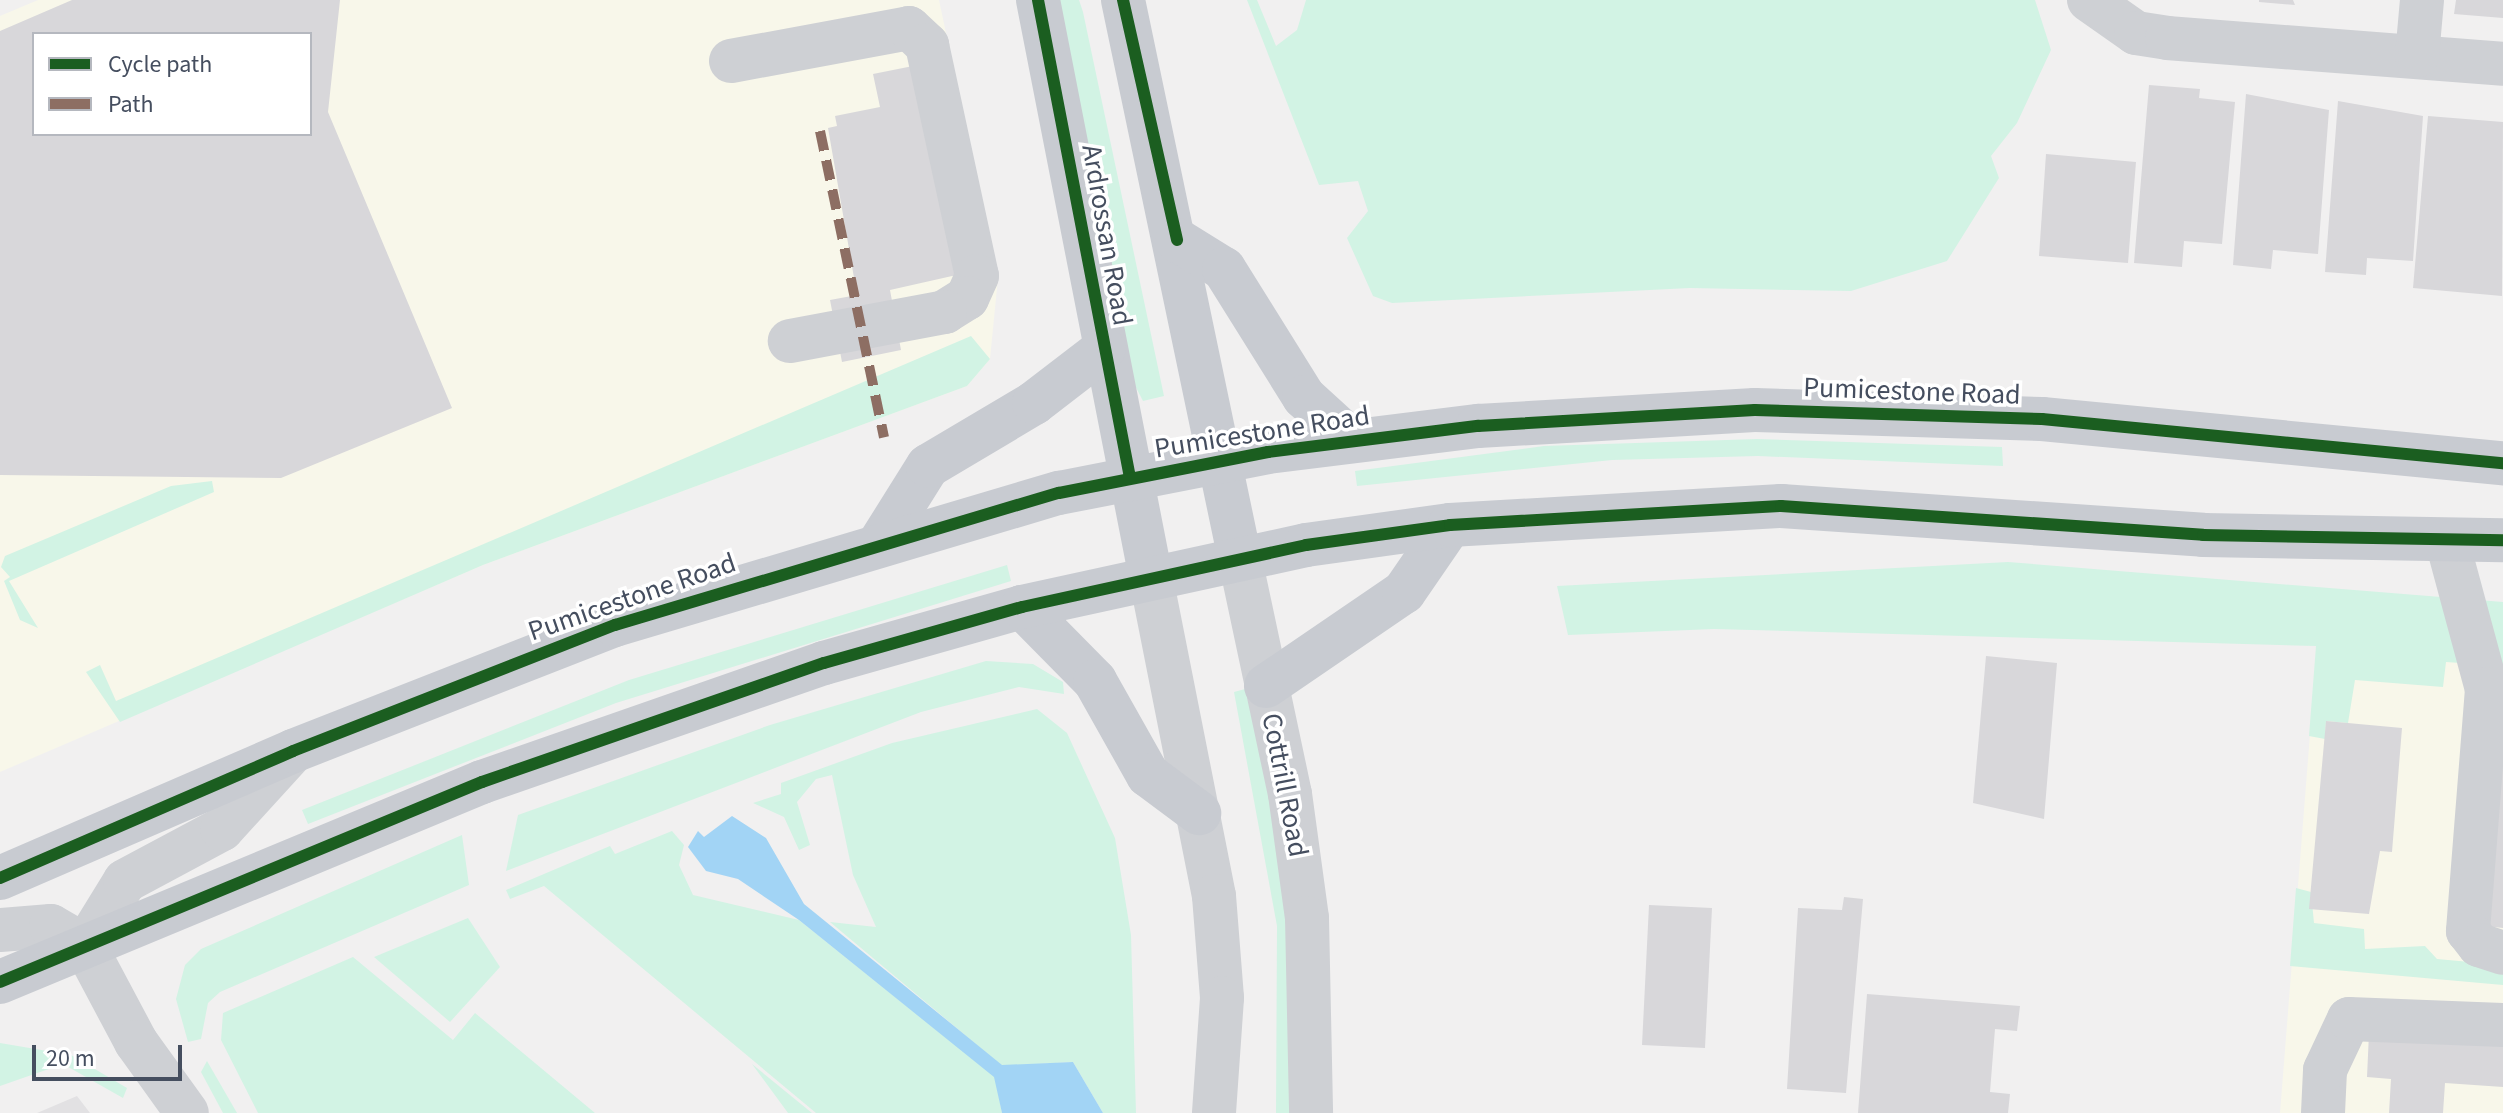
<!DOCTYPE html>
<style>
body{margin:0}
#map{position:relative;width:2503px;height:1113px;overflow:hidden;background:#f1f0f0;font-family:"Source Sans 3",sans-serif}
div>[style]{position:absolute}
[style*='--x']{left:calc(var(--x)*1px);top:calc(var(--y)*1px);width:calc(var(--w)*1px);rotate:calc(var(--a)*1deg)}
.commercial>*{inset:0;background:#f8f7ea}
.education>*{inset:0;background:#e2e1e3}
.green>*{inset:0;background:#d2f3e4}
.water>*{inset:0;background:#a2d4f5}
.building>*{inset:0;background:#d8d7da}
.minor>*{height:44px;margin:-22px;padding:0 22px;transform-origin:22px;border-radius:22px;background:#ced0d4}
.major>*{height:44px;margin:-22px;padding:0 22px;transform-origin:22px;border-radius:22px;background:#c8cbd1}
.quiet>*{height:10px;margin-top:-5px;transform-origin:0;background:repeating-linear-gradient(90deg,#8d6e63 0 20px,transparent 0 30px)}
.cycleway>*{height:12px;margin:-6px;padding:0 6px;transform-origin:6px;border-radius:6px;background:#1b5e20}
span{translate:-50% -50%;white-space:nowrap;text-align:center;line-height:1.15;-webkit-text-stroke:7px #fff;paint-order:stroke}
.street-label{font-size:28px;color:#454e5f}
.legend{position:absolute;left:32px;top:32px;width:280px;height:104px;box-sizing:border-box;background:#fff;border:2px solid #b5b8bf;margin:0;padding:10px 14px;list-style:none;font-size:24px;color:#454e5f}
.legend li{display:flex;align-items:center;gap:16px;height:40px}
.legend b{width:40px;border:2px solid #b5b8bf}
.scale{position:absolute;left:32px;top:1045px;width:150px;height:36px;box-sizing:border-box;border:4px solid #454e5f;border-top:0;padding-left:10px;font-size:24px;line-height:28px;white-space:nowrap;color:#454e5f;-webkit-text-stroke:6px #fff;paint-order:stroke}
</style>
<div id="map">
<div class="commercial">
<i style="clip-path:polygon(evenodd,38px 0,939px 0,998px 278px,990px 359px,967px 386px,483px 565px,0 772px,0 16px,38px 0,34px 34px,310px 34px,310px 134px,34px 134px,34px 34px)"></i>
<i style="clip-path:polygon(2317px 646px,2503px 666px,2503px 1113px,2280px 1113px)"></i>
</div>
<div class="education">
<i style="clip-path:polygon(77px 1096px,90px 1113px,37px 1113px)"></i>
</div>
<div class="green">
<i style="clip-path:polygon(1049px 0,1079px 0,1083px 12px,1164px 396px,1143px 401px,1129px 374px)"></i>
<i style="clip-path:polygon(1247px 0,1257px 0,1276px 46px,1297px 30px,1306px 0,2035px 0,2051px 50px,2017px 123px,1991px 156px,1999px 178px,1947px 261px,1851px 291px,1690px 288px,1392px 303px,1373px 296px,1347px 238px,1368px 211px,1358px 181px,1319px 185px)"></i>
<i style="clip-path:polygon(971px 336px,990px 359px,967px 386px,483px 565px,120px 722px,86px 672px,100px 665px,116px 701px)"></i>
<i style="clip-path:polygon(1757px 439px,2002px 447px,2003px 466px,1758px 456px,1612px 460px,1357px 486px,1355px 471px,1544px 446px)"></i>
<i style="clip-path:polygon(212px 481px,214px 492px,9px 581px,38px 628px,20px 620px,4px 581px,10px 577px,1px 567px,5px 556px,171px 486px)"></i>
<i style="clip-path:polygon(2008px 562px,2503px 602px,2503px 666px,2446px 662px,2443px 687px,2355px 680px,2348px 723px,2326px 721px,2325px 739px,2309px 736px,2316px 646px,1714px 629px,1568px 635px,1557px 586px)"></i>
<i style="clip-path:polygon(1007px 565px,1011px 581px,616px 703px,308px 824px,302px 810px,629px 680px)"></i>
<i style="clip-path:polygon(986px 661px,1033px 664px,1063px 682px,1064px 694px,1019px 687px,921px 712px,506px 871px,518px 815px,770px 725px)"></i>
<i style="clip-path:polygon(1249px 688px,1291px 896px,1297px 1113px,1276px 1113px,1277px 926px,1234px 692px)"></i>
<i style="clip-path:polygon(1037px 709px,1067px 733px,1115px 838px,1131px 935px,1136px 1113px,1103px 1113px,1073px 1062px,1002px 1066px,830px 922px,876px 927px,853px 875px,832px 775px,816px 779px,797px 802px,810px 845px,799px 850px,784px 817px,753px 803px,781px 794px,781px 783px,892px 743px)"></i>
<i style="clip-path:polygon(672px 831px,684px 845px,679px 865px,693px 895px,799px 920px,995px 1077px,1002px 1113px,816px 1113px,544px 886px,510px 899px,506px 890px,610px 846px,615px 854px)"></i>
<i style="clip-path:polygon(462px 835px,469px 885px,220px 992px,208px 1003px,201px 1039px,188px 1042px,176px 999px,185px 965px,201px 949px)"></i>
<i style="clip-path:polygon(2296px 888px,2311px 892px,2314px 923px,2364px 929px,2365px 949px,2425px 946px,2437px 959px,2503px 965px,2503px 985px,2290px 966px)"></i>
<i style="clip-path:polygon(468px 918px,500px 967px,450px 1022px,374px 957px)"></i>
<i style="clip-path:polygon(353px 957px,453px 1040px,475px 1013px,595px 1113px,258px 1113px,221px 1040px,223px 1013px)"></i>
<i style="clip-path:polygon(0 1043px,71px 1055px,127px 1088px,123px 1098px,63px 1064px,0 1086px)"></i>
<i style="clip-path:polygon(207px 1061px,237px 1113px,223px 1113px,201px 1072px)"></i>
<i style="clip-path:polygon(752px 1064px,812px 1113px,788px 1113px)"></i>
</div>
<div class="water">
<i style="clip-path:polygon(732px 816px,766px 838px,804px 904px,1002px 1065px,1073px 1062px,1103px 1113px,1002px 1113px,994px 1077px,799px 920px,738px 879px,706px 871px,688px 847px,698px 831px,704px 837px)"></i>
</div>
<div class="building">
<i style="clip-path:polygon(evenodd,72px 0,340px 0,328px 112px,452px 408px,281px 478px,0 475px,0 31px,72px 0,34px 34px,310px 34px,310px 134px,34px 134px,34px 34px)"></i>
<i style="clip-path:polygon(2293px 0,2295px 5px,2259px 2px,2259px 0)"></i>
<i style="clip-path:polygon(2456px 0,2503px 0,2503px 18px,2454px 14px)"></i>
<i style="clip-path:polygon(948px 59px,992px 267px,890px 290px,901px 350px,842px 362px,830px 300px,857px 295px,828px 128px,837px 126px,835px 116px,880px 107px,873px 74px)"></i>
<i style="clip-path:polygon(2149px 85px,2200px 89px,2199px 98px,2235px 102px,2222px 244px,2184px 241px,2182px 267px,2134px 263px)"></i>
<i style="clip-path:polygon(2246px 94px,2329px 110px,2318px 254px,2273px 250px,2271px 269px,2233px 265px)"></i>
<i style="clip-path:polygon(2338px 101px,2423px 116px,2413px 261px,2367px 258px,2366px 275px,2325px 272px)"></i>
<i style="clip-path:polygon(2428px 116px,2503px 122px,2502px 296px,2413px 288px)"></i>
<i style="clip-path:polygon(2046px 154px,2136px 162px,2128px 263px,2039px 256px)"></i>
<i style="clip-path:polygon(1986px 656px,2057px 663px,2044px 819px,1973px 803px)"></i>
<i style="clip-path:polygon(2326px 721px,2402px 728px,2392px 852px,2380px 851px,2369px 914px,2309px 909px)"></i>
<i style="clip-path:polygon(2503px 722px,2503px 928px,2485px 926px)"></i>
<i style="clip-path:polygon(1844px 897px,1863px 899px,1846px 1093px,1787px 1089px,1798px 908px,1842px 910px)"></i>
<i style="clip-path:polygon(1649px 905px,1712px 908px,1705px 1048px,1642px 1045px)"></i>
<i style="clip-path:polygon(1867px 994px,2020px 1006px,2017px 1031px,1995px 1029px,1990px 1092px,2010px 1094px,2008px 1113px,1858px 1113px)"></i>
<i style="clip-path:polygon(2369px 1033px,2503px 1043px,2503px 1087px,2445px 1083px,2443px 1113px,2389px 1113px,2391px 1079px,2367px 1077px)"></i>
</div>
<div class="minor">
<i style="--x:2089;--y:0;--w:57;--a:35.1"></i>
<i style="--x:2136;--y:33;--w:31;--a:9"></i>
<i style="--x:2167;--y:38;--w:337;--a:4.4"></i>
<i style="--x:2417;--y:56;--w:56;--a:-84.9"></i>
<i style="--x:731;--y:61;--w:181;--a:-10.5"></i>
<i style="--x:909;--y:28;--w:25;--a:43"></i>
<i style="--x:927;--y:45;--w:236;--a:77.8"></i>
<i style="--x:977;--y:276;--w:24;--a:114"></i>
<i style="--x:967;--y:298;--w:26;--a:148"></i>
<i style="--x:945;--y:312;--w:158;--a:169.4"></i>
<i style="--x:2447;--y:541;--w:153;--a:74.9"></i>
<i style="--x:2487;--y:689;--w:243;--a:94.5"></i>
<i style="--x:2468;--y:931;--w:18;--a:52"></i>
<i style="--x:2479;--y:945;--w:25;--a:18"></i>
<i style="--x:1240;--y:559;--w:240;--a:78"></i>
<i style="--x:1290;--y:794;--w:125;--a:82.2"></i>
<i style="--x:1307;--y:918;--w:195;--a:88.8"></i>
<i style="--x:1151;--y:578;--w:324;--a:78.8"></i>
<i style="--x:1214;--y:896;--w:102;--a:85.5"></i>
<i style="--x:1222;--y:998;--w:115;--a:94"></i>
<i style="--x:0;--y:930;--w:51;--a:-4.5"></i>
<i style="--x:51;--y:926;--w:39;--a:30"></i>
<i style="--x:85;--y:946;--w:109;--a:62"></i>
<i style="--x:136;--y:1042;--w:87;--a:54.3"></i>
<i style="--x:85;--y:946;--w:76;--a:-58.4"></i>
<i style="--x:125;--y:881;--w:110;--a:-28.2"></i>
<i style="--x:222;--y:829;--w:105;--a:-47.7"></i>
<i style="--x:2323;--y:1113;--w:43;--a:-87.3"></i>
<i style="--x:2325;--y:1070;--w:56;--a:-64.8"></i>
<i style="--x:2349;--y:1019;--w:154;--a:2.2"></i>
</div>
<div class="major">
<i style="--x:1038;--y:0;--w:589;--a:78.94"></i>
<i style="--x:1123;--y:0;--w:571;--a:78.18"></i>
<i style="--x:1177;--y:240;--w:55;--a:31.7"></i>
<i style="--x:1224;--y:269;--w:151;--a:58"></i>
<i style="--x:1304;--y:397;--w:62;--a:42.4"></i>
<i style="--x:879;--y:544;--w:92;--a:-57.9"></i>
<i style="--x:928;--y:466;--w:123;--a:-30.7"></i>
<i style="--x:1034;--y:403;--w:88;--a:-37.6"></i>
<i style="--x:1022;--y:607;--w:104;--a:45.4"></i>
<i style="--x:1095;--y:681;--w:108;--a:60.6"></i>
<i style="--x:1148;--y:775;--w:64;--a:36.7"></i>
<i style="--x:1266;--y:686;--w:167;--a:-34.3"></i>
<i style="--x:1404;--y:592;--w:81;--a:-55.5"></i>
<i style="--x:0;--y:878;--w:319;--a:-23.4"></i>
<i style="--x:293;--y:751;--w:346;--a:-21.4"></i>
<i style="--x:615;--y:625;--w:463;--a:-16.6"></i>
<i style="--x:1059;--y:493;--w:213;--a:-11.1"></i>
<i style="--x:1268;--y:452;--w:212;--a:-7.1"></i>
<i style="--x:1478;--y:426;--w:277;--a:-3.3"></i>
<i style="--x:1755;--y:410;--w:287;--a:1.8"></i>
<i style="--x:2042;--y:419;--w:463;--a:5.5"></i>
<i style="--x:0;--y:982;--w:522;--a:-22.54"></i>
<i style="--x:482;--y:782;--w:362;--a:-19.2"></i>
<i style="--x:824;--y:663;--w:206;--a:-15.8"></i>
<i style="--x:1022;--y:607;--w:291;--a:-12.3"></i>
<i style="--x:1306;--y:545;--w:145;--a:-7.9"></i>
<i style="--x:1450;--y:525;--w:332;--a:-3.3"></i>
<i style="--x:1781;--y:506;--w:423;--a:3.9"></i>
<i style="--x:2203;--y:535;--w:300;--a:1"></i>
</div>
<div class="quiet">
<i style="--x:820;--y:131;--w:313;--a:78.2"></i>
</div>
<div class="cycleway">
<i style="--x:1038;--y:0;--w:487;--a:79.1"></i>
<i style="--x:1123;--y:0;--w:246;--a:77.3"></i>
<i style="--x:0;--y:878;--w:319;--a:-23.4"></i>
<i style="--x:293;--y:751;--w:346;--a:-21.4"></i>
<i style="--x:615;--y:625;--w:463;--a:-16.6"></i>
<i style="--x:1059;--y:493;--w:213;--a:-11.1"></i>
<i style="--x:1268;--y:452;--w:212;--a:-7.1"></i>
<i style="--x:1478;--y:426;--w:277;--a:-3.3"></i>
<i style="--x:1755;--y:410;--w:287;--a:1.8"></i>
<i style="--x:2042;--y:419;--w:463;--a:5.5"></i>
<i style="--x:0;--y:982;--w:522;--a:-22.54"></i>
<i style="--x:482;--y:782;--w:362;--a:-19.2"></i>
<i style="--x:824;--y:663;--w:206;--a:-15.8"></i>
<i style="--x:1022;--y:607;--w:291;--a:-12.3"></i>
<i style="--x:1306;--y:545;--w:145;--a:-7.9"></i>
<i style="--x:1450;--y:525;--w:332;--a:-3.3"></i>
<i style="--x:1781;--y:506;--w:423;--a:3.9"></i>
<i style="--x:2203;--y:535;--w:300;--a:1"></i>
</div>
<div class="street-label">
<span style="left:1107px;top:235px;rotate:80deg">Ardrossan Road</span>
<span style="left:1912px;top:391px;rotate:2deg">Pumicestone Road</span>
<span style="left:1262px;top:432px;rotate:-9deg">Pumicestone Road</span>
<span style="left:632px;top:597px;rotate:-19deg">Pumicestone Road</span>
<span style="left:1285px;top:785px;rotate:79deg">Cottrill Road</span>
</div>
<ul class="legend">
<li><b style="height:10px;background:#1b5e20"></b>Cycle path</li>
<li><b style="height:10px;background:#8d6e63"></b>Path</li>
</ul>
<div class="scale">20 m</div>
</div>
